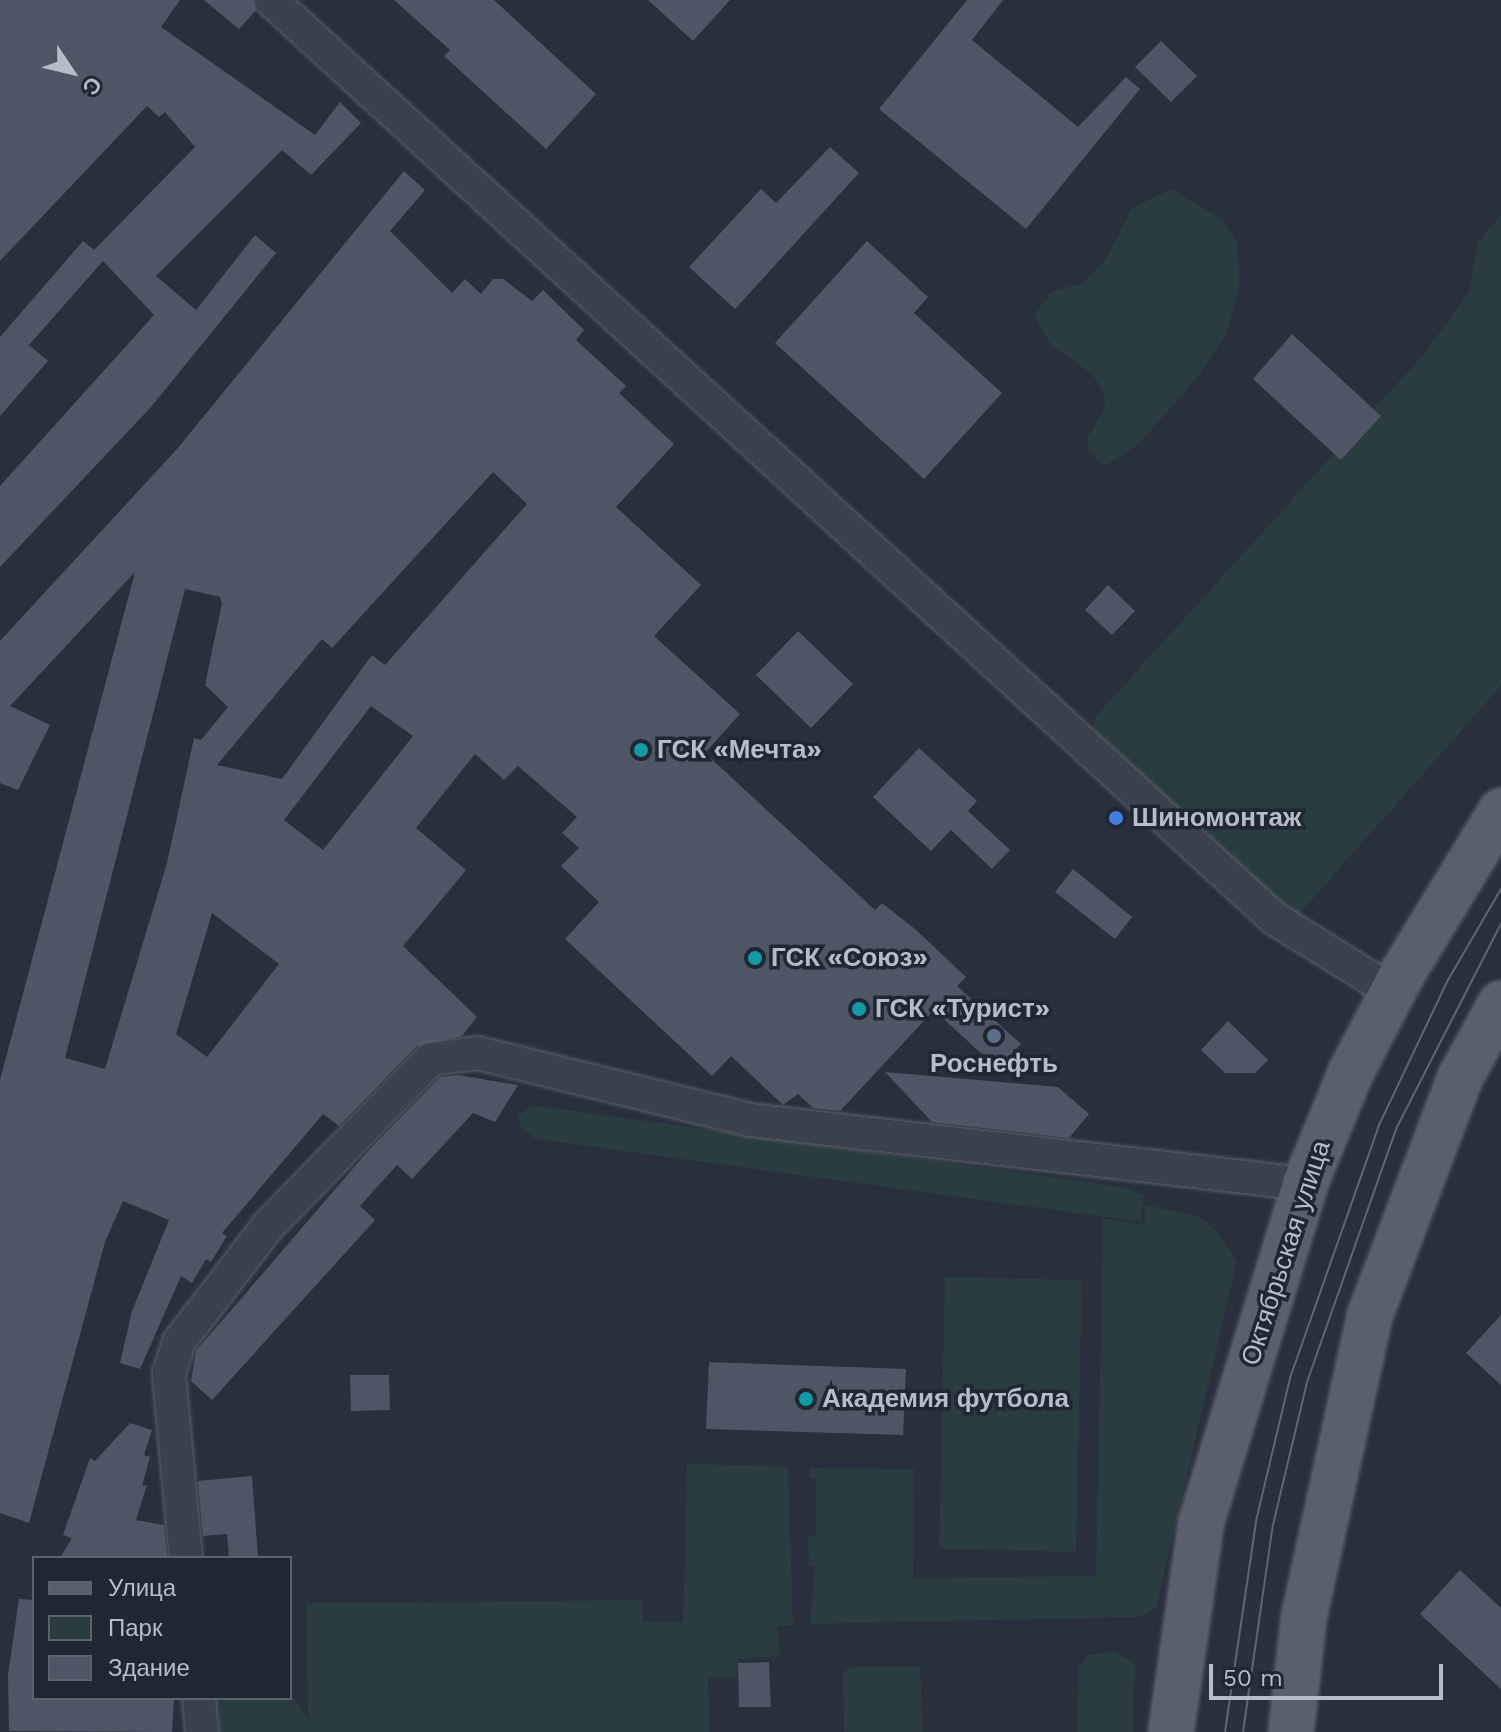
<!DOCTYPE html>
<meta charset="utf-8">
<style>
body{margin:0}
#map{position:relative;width:1501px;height:1732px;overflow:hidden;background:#282f3d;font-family:"Work Sans",sans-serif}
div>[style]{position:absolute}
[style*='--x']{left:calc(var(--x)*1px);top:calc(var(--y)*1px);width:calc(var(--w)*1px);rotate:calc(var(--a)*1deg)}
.green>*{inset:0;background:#2a3c3f}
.building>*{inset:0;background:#4e5665}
.roads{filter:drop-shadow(0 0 2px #595f6b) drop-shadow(0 0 2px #595f6b)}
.street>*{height:32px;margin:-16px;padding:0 16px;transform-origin:16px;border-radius:16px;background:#3b414d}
.primary>*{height:44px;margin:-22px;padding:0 22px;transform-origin:22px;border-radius:22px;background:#59606d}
.tram>*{height:2px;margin:-1px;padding:0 1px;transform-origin:1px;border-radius:1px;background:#5e6573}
.dots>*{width:22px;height:22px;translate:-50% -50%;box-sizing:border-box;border:4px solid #202632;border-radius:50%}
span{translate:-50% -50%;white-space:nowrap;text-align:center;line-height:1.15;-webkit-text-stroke:7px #202632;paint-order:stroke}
.poi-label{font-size:26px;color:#b7bdc8;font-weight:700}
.left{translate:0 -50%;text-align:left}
.street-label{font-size:26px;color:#b7bdc8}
.legend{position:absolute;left:32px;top:1556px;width:260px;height:144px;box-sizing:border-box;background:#202632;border:2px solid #5c626e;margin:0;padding:10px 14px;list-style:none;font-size:24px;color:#b7bdc8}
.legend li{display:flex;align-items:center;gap:16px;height:40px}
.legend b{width:40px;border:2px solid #5c626e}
.north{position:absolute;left:32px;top:32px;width:80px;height:80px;-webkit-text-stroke:6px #202632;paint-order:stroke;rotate:125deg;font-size:22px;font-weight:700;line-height:32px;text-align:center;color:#b7bdc8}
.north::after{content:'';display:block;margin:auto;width:28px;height:36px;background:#b7bdc8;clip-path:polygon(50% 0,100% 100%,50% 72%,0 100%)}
.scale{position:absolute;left:1209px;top:1664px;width:234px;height:36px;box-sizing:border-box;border:4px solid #b7bdc8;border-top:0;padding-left:10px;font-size:24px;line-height:28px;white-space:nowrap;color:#b7bdc8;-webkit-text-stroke:6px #202632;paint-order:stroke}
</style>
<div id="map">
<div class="green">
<i style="clip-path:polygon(1172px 189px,1220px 218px,1238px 243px,1239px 290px,1226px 334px,1196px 379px,1139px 444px,1105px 466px,1089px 451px,1087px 438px,1105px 409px,1103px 391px,1092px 374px,1051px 345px,1034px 315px,1052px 291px,1082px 284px,1105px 261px,1132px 208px)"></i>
<i style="clip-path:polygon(1501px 215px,1501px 686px,1293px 921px,1093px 731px,1095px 717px,1425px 353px,1469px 292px,1478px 242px)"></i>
<i style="clip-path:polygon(532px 1105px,1124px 1187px,1144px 1195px,1141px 1222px,536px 1139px,521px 1128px,518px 1116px)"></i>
<i style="clip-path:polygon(1146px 1205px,1198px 1216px,1216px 1230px,1237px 1261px,1156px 1608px,1140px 1617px,810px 1624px,815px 1566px,809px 1565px,808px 1537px,816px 1536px,816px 1478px,810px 1478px,810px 1468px,914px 1469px,913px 1578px,1096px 1576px,1103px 1218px,1144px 1225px)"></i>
<i style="clip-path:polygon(945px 1277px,1082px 1280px,1076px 1552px,939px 1549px)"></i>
<i style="clip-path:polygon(687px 1464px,788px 1466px,793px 1625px,778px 1626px,780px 1657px,737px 1658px,737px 1678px,708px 1678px,710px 1732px,218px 1732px,221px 1698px,290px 1694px,308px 1718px,306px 1603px,643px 1600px,643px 1622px,683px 1622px)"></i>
<i style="clip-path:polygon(1114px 1652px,1135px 1663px,1133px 1732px,1077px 1732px,1079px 1667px,1088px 1655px)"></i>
<i style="clip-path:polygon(850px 1667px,920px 1667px,923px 1732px,844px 1732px,843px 1673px)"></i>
</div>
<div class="building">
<i style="clip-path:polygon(0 0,180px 0,161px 27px,315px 135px,340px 102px,361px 123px,311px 175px,282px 150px,156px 276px,196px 310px,255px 235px,276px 253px,151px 407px,0 567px,0 486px,154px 315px,103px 261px,29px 345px,48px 361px,0 416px,0 337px,83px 241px,94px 250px,195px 147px,165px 112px,159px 117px,147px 106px,0 261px)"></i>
<i style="clip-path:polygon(204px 0,253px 0,256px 10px,239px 29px)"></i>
<i style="clip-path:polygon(394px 0,494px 0,596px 94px,546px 149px,444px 56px,450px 50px)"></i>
<i style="clip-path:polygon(648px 0,730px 0,693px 41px)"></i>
<i style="clip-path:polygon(967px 0,1003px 0,972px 40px,1078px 127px,1126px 77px,1140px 89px,1026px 229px,879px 109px)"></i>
<i style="clip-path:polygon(1161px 41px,1197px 76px,1171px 102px,1135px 67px)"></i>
<i style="clip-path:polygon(830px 147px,859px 173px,735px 309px,689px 267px,761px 189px,776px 203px)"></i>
<i style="clip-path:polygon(evenodd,404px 171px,425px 190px,390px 231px,452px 293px,465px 279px,481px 294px,493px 279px,503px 279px,532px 301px,543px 290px,584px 330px,576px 340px,626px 386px,619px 393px,674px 444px,616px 507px,701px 585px,654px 636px,740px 714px,705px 753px,875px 910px,882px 903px,915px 929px,966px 977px,957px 986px,1021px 1044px,997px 1068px,934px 1010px,840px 1111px,813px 1108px,798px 1094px,783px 1105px,731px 1056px,712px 1076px,565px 939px,599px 902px,561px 866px,579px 848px,562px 833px,577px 817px,518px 766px,504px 780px,475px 754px,416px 828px,466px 870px,403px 946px,477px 1017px,462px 1036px,417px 1046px,339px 1126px,323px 1114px,222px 1233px,227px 1236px,211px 1262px,206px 1259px,192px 1283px,181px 1276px,140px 1369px,120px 1363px,132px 1311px,169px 1220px,123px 1201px,105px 1242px,29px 1523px,0 1513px,0 1080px,135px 572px,10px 706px,50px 725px,18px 790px,0 783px,0 641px,177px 449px,404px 171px,493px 472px,527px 504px,385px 665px,372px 655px,282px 779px,217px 765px,322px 639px,332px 648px,493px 472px,404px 171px,185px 589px,220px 597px,222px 603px,205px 685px,228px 707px,201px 740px,194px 738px,167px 863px,105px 1069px,65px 1058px,185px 589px,404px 171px,371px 706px,413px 736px,323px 850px,284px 820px,371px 706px,404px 171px,212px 913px,279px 964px,207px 1057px,176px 1034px,212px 913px)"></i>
<i style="clip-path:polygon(867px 241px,928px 297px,914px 313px,1002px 393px,924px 479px,775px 343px)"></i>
<i style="clip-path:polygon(1292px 334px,1381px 416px,1341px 460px,1253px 379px)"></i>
<i style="clip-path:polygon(1108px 585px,1135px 611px,1112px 635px,1085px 610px)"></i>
<i style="clip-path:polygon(798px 631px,853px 684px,811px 728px,756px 675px)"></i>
<i style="clip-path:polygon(919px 748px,977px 801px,968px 811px,1010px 850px,992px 869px,951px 830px,931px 851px,873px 797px)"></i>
<i style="clip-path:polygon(1073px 869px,1132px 917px,1115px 939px,1055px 892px)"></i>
<i style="clip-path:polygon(1228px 1021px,1268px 1060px,1255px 1073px,1225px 1073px,1201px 1050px)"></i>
<i style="clip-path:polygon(885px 1072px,1058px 1087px,1089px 1114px,1069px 1138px,932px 1122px)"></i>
<i style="clip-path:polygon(458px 1075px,518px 1085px,495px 1122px,473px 1113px,412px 1179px,397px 1165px,360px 1206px,375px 1220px,212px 1400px,191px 1381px,196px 1351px,368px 1151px,440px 1077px)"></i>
<i style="clip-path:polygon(1501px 1315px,1501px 1385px,1466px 1353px)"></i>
<i style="clip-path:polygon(709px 1362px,906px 1369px,903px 1435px,706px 1429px)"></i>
<i style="clip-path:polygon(350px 1375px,389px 1375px,390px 1410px,351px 1411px)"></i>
<i style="clip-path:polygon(130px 1423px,152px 1430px,144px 1455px,150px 1457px,142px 1486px,147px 1485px,136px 1520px,164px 1525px,167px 1558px,60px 1558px,72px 1538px,63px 1535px,90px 1458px,95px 1461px)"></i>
<i style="clip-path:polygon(252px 1476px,258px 1558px,229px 1558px,227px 1534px,203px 1536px,198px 1481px)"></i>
<i style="clip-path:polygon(1460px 1570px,1501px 1608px,1501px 1689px,1420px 1614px)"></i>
<i style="clip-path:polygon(19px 1599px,34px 1600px,34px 1698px,174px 1698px,172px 1732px,9px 1731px,8px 1675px)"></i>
<i style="clip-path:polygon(769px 1662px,771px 1707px,739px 1707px,738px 1663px)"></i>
</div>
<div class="roads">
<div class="street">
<i style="--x:271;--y:0;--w:1360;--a:42.47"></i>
<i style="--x:1274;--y:918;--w:140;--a:31.9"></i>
<i style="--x:186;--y:1558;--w:186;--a:-95.3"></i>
<i style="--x:169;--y:1373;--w:33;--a:-72"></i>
<i style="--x:179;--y:1342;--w:146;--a:-52.5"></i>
<i style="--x:268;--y:1226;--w:233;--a:-45.7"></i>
<i style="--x:431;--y:1059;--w:47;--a:-7.3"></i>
<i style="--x:478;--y:1053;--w:280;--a:13.8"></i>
<i style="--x:750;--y:1120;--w:559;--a:6.58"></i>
<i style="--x:199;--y:1698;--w:34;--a:85"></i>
</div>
<div class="primary">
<i style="--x:1171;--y:1732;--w:211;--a:-81.8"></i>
<i style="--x:1201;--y:1523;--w:355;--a:-72.9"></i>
<i style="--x:1305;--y:1184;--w:121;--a:-67.7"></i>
<i style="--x:1351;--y:1072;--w:110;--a:-62.5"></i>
<i style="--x:1402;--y:974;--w:191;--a:-58.7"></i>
<i style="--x:1291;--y:1732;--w:116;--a:-83.6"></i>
<i style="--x:1304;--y:1617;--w:309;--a:-77.7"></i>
<i style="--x:1370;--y:1315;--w:254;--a:-69.2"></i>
<i style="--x:1460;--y:1078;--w:85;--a:-61.3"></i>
</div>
</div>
<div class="tram">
<i style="--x:1225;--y:1732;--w:213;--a:-81.6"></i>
<i style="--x:1256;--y:1521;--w:147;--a:-76.6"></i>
<i style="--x:1290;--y:1378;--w:270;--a:-70.6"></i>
<i style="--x:1380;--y:1123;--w:158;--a:-64.6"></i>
<i style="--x:1448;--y:980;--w:105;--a:-59.8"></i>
<i style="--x:1243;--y:1732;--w:209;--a:-81.8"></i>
<i style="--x:1273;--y:1525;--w:147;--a:-76.6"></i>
<i style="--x:1307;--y:1382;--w:270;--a:-70.6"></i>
<i style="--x:1397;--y:1127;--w:228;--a:-62.9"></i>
</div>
<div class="dots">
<i style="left:641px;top:750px;background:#0f9aa8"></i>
<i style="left:1116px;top:818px;background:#3f7fe0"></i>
<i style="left:755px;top:958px;background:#0f9aa8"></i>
<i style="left:859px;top:1009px;background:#0f9aa8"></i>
<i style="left:994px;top:1036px;background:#5c6f8a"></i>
<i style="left:806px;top:1399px;background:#0f9aa8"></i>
</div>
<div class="poi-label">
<span class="left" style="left:657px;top:750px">ГСК «Мечта»</span>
<span class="left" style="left:1132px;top:818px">Шиномонтаж</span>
<span class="left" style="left:771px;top:958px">ГСК «Союз»</span>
<span class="left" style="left:875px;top:1009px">ГСК «Турист»</span>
<span style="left:994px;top:1064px">Роснефть</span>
<span class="left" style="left:822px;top:1399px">Академия футбола</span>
</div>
<div class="street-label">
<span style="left:1286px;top:1253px;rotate:-72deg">Октябрьская улица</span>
</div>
<ul class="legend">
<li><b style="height:10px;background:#59606d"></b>Улица</li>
<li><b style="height:22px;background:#2a3c3f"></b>Парк</li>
<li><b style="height:22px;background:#4e5665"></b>Здание</li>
</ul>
<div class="north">С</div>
<div class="scale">50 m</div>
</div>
